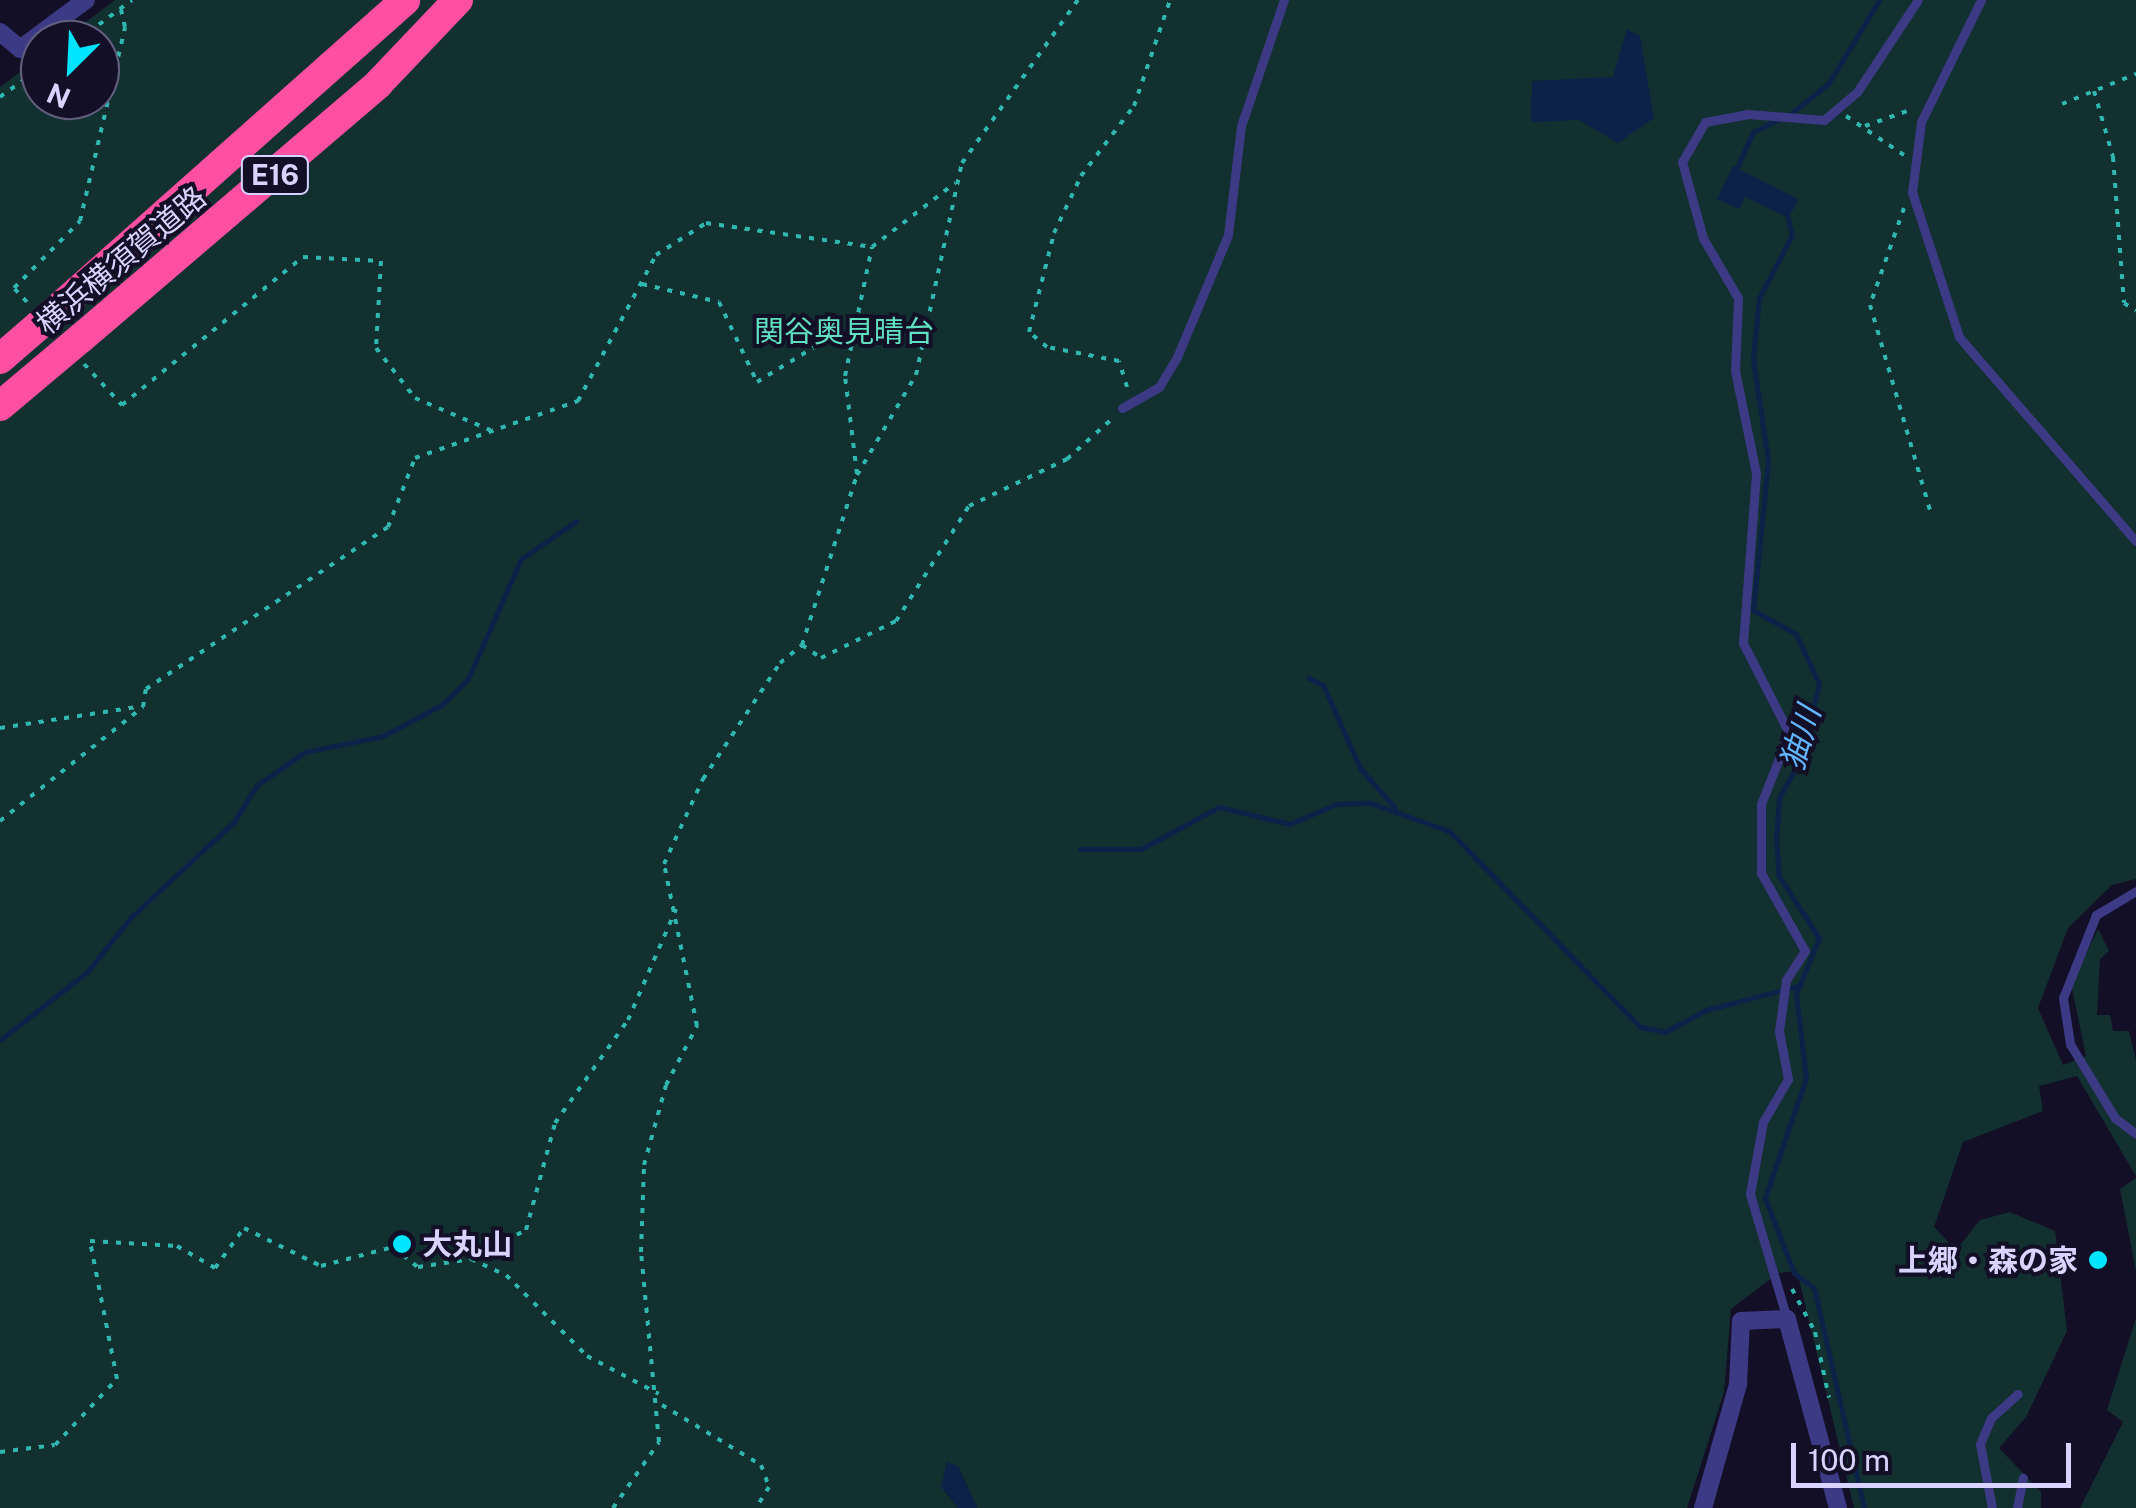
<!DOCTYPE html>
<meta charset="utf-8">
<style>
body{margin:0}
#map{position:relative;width:2136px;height:1508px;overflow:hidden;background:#130f26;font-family:"Public Sans","Noto Sans JP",sans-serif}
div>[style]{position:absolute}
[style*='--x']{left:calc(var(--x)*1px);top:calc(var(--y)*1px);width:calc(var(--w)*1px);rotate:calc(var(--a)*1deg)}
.green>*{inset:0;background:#12302f}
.water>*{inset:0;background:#0c2248}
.stream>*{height:5px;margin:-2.5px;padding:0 2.5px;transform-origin:2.5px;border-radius:2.5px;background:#0c2248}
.path>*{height:4px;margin-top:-2px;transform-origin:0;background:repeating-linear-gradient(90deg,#2fb8b0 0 5px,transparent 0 13px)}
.service>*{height:9px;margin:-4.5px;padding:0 4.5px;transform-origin:4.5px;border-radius:4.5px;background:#3d3a85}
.minor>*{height:18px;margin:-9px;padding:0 9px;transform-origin:9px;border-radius:9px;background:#3d3a85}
.motorway>*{height:30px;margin:-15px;padding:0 15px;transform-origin:15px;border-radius:15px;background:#ff4fa3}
.motorway-bridge>*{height:30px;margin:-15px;padding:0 15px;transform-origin:15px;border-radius:15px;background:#ff4fa3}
.dots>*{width:28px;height:28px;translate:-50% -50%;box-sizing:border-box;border:5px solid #130f26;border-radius:50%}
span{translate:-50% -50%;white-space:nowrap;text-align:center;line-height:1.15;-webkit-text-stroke:8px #130f26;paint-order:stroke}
.shield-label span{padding:2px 8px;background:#130f26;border:2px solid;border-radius:8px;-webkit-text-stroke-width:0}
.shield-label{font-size:28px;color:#d9d4ff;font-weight:700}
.street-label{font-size:30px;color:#d9d4ff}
.park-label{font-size:30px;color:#5fe0c0}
.poi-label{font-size:30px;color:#d9d4ff;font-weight:700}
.left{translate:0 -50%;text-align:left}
.right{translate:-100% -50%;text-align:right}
.water-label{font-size:32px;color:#62b6ff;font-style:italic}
.north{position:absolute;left:20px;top:20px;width:100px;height:100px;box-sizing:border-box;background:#130f26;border:2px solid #625e7d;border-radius:50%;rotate:204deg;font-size:28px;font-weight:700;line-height:40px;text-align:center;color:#d9d4ff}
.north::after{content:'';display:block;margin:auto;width:35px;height:45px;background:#00e5ff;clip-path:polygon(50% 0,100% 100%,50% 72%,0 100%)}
.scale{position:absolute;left:1791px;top:1443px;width:280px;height:45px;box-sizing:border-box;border:5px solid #d9d4ff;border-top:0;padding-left:12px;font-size:30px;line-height:35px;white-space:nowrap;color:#d9d4ff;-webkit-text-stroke:8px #130f26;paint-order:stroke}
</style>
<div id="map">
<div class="green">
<i style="clip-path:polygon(115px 0,2136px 0,2136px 879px,2112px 885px,2068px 928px,2038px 1008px,2063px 1065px,2086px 1056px,2071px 984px,2098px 929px,2109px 951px,2100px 959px,2097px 1015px,2110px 1015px,2113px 1031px,2129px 1031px,2136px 1060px,2136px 1176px,2077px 1076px,2039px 1086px,2043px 1111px,1963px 1142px,1934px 1227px,1956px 1250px,1980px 1220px,2010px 1212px,2055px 1231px,2067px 1331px,2026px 1417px,1999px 1448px,2041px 1492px,2041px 1508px,1854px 1508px,1797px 1271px,1778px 1273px,1731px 1309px,1724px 1392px,1687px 1508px,977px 1508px,958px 1466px,944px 1491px,959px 1508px,0 1508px,0 87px,40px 57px,40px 100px,100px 100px,100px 40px,62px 40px)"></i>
<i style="clip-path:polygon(2136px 1178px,2136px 1271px,2120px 1189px)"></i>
<i style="clip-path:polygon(2136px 1318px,2136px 1508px,2080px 1508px,2123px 1422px,2107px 1410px)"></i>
</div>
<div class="water">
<i style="clip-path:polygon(1627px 29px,1640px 36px,1654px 118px,1618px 143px,1579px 120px,1531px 122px,1532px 81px,1613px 77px)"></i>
<i style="clip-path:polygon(1733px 166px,1798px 199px,1789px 218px,1745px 197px,1739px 209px,1717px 199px)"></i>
<i style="clip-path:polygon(947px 1462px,958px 1466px,977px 1508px,959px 1508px,941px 1487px)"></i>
</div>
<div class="stream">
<i style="--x:1790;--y:114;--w:48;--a:-38.3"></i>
<i style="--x:1828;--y:84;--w:98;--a:-58.7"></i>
<i style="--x:1735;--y:172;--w:44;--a:-65.8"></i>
<i style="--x:1753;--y:132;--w:30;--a:-26"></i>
<i style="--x:1787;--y:215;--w:21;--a:76"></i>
<i style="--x:1792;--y:235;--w:71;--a:117.6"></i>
<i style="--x:1759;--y:298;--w:61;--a:95.6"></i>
<i style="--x:1753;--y:359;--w:103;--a:81.6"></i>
<i style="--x:1768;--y:461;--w:150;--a:95.7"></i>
<i style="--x:1753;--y:610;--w:49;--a:29.2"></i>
<i style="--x:1796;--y:634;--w:55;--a:65.3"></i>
<i style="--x:1819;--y:684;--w:76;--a:103.7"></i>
<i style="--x:1801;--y:758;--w:46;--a:118.8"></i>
<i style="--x:1779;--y:798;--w:39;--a:94"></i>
<i style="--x:1776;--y:837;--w:39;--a:86"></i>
<i style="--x:1779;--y:876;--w:74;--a:57.2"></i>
<i style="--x:1819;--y:938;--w:60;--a:112.7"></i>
<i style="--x:1796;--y:993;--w:86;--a:83.3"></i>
<i style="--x:1806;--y:1078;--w:127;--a:108.9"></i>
<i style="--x:1765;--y:1198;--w:80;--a:68.9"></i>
<i style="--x:1794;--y:1273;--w:25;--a:37"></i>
<i style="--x:1814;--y:1288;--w:226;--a:77.2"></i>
<i style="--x:1309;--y:678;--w:16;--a:27"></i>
<i style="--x:1323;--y:685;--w:91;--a:66"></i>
<i style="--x:1360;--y:768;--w:53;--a:48.8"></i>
<i style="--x:1080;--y:849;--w:61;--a:0"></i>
<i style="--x:1141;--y:849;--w:89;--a:-28.3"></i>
<i style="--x:1219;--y:807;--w:73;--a:13.5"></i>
<i style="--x:1290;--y:824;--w:50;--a:-23.5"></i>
<i style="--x:1336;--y:804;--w:34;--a:-2"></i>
<i style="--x:1370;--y:803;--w:84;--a:19.5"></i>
<i style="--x:1449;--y:831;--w:274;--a:45.7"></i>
<i style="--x:1640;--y:1027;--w:25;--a:11"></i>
<i style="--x:1665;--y:1032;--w:47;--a:-28.2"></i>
<i style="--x:1706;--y:1010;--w:98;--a:-14.7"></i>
<i style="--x:0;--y:1040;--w:110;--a:-38"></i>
<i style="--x:87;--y:972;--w:70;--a:-51.3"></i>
<i style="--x:131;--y:917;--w:139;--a:-42.7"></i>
<i style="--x:233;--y:823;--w:45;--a:-57.7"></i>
<i style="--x:257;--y:785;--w:58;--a:-34.5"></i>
<i style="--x:305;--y:752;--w:80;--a:-11.6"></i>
<i style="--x:383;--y:736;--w:68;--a:-28.1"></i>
<i style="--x:443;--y:704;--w:35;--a:-45"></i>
<i style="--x:468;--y:679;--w:131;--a:-66.2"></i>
<i style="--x:521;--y:559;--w:67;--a:-34.6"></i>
</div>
<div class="path">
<i style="--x:78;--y:40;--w:67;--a:-36.5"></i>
<i style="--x:2094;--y:91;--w:69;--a:73.9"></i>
<i style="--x:2113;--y:157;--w:146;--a:85.7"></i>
<i style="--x:2124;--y:303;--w:14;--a:34"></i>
<i style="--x:0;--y:97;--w:49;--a:-35.9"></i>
<i style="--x:2062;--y:104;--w:80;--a:-22.1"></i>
<i style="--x:1846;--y:116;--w:70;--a:33.9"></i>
<i style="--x:1865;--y:126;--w:51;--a:-19.5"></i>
<i style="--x:1904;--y:208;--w:103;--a:109.3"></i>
<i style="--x:1870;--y:305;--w:217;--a:73.7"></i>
<i style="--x:642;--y:284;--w:79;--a:13.2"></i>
<i style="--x:719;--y:302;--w:89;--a:64.6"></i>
<i style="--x:757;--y:382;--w:75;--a:-31.4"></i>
<i style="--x:821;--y:343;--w:31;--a:-4"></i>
<i style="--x:27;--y:302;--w:19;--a:-133"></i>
<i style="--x:14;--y:288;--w:94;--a:-45.4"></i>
<i style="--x:80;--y:221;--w:199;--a:-76.9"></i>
<i style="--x:125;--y:27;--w:18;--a:-103"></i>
<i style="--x:84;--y:364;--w:56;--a:47.2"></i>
<i style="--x:122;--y:405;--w:234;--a:-39.3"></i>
<i style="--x:303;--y:257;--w:78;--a:2.9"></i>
<i style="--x:381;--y:261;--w:87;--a:93.3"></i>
<i style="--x:376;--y:348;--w:63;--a:52"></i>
<i style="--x:415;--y:398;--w:82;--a:23.1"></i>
<i style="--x:1127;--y:387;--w:27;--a:-107"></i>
<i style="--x:1119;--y:361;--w:73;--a:-169"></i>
<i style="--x:1047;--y:347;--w:23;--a:-140"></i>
<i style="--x:1029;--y:332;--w:102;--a:-75.8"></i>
<i style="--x:1054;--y:233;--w:63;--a:-64.7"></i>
<i style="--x:1081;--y:176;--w:88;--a:-52.9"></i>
<i style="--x:1134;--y:106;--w:112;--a:-71.2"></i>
<i style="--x:857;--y:474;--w:99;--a:-97"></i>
<i style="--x:845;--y:376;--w:132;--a:-78.2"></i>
<i style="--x:872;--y:247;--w:105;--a:-37.6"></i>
<i style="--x:802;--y:645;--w:23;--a:34"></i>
<i style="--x:821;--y:658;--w:84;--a:-26.3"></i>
<i style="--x:896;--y:621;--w:136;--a:-57.6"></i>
<i style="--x:969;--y:506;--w:109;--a:-25.6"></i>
<i style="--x:1067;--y:459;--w:62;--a:-41.7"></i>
<i style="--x:0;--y:728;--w:140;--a:-8.7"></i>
<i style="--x:0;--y:821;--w:183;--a:-38.6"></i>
<i style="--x:143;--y:707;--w:18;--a:-81"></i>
<i style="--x:146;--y:689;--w:291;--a:-33.8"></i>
<i style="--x:388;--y:527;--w:74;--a:-68.6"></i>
<i style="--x:415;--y:458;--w:173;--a:-19.3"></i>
<i style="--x:578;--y:401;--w:166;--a:-61.9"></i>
<i style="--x:656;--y:255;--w:59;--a:-32.6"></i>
<i style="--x:706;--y:223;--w:168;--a:8.2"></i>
<i style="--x:471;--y:1259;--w:62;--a:-27.8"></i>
<i style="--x:526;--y:1230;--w:111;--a:-74.8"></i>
<i style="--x:555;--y:1123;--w:126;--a:-54.7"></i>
<i style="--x:628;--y:1020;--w:121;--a:-66.6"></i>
<i style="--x:1792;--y:1289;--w:49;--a:61.9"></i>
<i style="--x:1815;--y:1332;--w:67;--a:78"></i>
<i style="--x:662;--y:1405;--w:116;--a:31.2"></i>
<i style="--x:761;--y:1465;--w:23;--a:70"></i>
<i style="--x:769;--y:1487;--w:25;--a:122"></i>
<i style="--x:0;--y:1452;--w:55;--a:-7.3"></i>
<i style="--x:55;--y:1445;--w:91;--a:-46.8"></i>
<i style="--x:117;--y:1379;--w:141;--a:-101.1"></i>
<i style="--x:90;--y:1241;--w:87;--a:3.3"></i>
<i style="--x:177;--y:1246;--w:44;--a:30.1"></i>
<i style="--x:215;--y:1268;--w:49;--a:-54.1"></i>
<i style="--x:244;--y:1228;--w:86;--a:26.3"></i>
<i style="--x:321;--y:1266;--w:74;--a:-14.8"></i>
<i style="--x:393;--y:1247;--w:32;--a:39"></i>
<i style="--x:418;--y:1267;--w:54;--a:-8.6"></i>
<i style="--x:471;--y:1259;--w:38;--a:25"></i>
<i style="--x:506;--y:1275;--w:115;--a:45"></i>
<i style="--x:587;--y:1356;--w:81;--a:27.8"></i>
<i style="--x:613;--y:1508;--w:80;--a:-55.1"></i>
<i style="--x:659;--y:1442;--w:191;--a:-95.4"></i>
<i style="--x:641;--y:1252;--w:87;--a:-88"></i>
<i style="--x:644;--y:1165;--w:83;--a:-74.6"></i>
<i style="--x:666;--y:1085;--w:67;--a:-62.3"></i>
<i style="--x:697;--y:1026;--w:165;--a:-101.5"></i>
<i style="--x:664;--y:864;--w:94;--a:-65.4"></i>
<i style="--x:703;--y:779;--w:139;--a:-56.4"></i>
<i style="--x:780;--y:663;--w:28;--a:-39"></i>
<i style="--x:802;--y:645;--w:179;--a:-72.1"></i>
<i style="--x:857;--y:475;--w:116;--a:-59.5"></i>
<i style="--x:916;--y:375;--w:217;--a:-77.8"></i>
<i style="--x:962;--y:163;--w:200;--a:-54.6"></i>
</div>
<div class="service">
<i style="--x:1981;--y:0;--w:136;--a:116.2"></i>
<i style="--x:1921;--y:122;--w:71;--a:97.3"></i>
<i style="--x:1912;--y:192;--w:152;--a:72"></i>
<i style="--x:1959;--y:337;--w:270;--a:49.1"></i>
<i style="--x:1122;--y:408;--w:43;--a:-29.6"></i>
<i style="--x:1159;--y:387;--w:35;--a:-59"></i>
<i style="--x:1177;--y:357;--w:132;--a:-67.3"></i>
<i style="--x:1228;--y:235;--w:110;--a:-83.2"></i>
<i style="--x:1241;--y:126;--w:133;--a:-71.2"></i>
<i style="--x:2136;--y:891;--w:47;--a:149"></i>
<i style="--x:2096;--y:915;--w:89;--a:111.7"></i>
<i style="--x:2063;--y:998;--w:47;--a:81.3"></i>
<i style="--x:2070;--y:1044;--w:87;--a:58.7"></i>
<i style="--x:2115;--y:1118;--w:26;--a:37"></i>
<i style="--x:1787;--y:1319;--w:130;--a:-106.5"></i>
<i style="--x:1750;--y:1194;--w:73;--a:-79.8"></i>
<i style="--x:1763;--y:1122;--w:50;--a:-59.8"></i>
<i style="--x:1788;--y:1079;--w:49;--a:-100.6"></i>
<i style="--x:1779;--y:1031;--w:51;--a:-82.2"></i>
<i style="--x:1786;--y:980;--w:35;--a:-57"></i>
<i style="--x:1805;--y:951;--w:90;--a:-119.4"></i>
<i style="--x:1761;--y:873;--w:69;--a:-90"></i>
<i style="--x:1761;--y:804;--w:76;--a:-68.5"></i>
<i style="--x:1789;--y:733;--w:101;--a:-117.1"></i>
<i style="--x:1743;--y:643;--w:170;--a:-85.6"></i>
<i style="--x:1756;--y:473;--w:104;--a:-101.6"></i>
<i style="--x:1735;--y:371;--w:73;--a:-87.6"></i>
<i style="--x:1738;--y:298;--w:69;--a:-120.3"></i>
<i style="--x:1703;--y:238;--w:79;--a:-105.4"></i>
<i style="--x:1682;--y:162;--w:46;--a:-60.1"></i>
<i style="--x:1705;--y:122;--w:44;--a:-10.5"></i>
<i style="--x:1748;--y:114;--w:76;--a:4.5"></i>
<i style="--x:1824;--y:120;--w:43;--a:-40.3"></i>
<i style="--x:1857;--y:92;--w:110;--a:-56.5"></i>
<i style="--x:1992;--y:1508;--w:65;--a:-100.6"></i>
<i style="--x:1980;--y:1444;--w:28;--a:-67"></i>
<i style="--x:1991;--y:1418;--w:36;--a:-42"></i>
<i style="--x:2017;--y:1508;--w:31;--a:-79"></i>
</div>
<div class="minor">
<i style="--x:0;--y:32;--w:26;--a:40"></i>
<i style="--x:20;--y:49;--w:82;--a:-36.6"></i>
<i style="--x:1703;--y:1508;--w:129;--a:-74.2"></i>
<i style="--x:1738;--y:1384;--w:63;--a:-87.3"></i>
<i style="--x:1741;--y:1321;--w:46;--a:-2.5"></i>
<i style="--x:1787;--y:1319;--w:196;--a:74.9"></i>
</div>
<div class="motorway">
<i style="--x:53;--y:313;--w:471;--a:-41.6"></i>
<i style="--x:81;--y:338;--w:391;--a:-40.5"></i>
<i style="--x:378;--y:84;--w:116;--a:-46.4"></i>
</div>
<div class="motorway-bridge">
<i style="--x:0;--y:359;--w:70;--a:-41"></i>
<i style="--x:0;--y:406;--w:106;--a:-40"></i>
</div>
<div class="dots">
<i style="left:402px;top:1244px;background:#00e5ff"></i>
<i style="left:2098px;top:1260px;background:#00e5ff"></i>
</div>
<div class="shield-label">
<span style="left:275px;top:175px">E16</span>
</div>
<div class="street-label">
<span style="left:121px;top:260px;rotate:-40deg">横浜横須賀道路</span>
</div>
<div class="park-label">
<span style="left:844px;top:331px">関谷奥見晴台</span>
</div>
<div class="poi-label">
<span class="left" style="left:422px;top:1244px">大丸山</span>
<span class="right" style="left:2078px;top:1260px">上郷・森の家</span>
</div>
<div class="water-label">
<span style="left:1801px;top:738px;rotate:-73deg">㹨川</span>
</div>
<div class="north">N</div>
<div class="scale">100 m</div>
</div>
